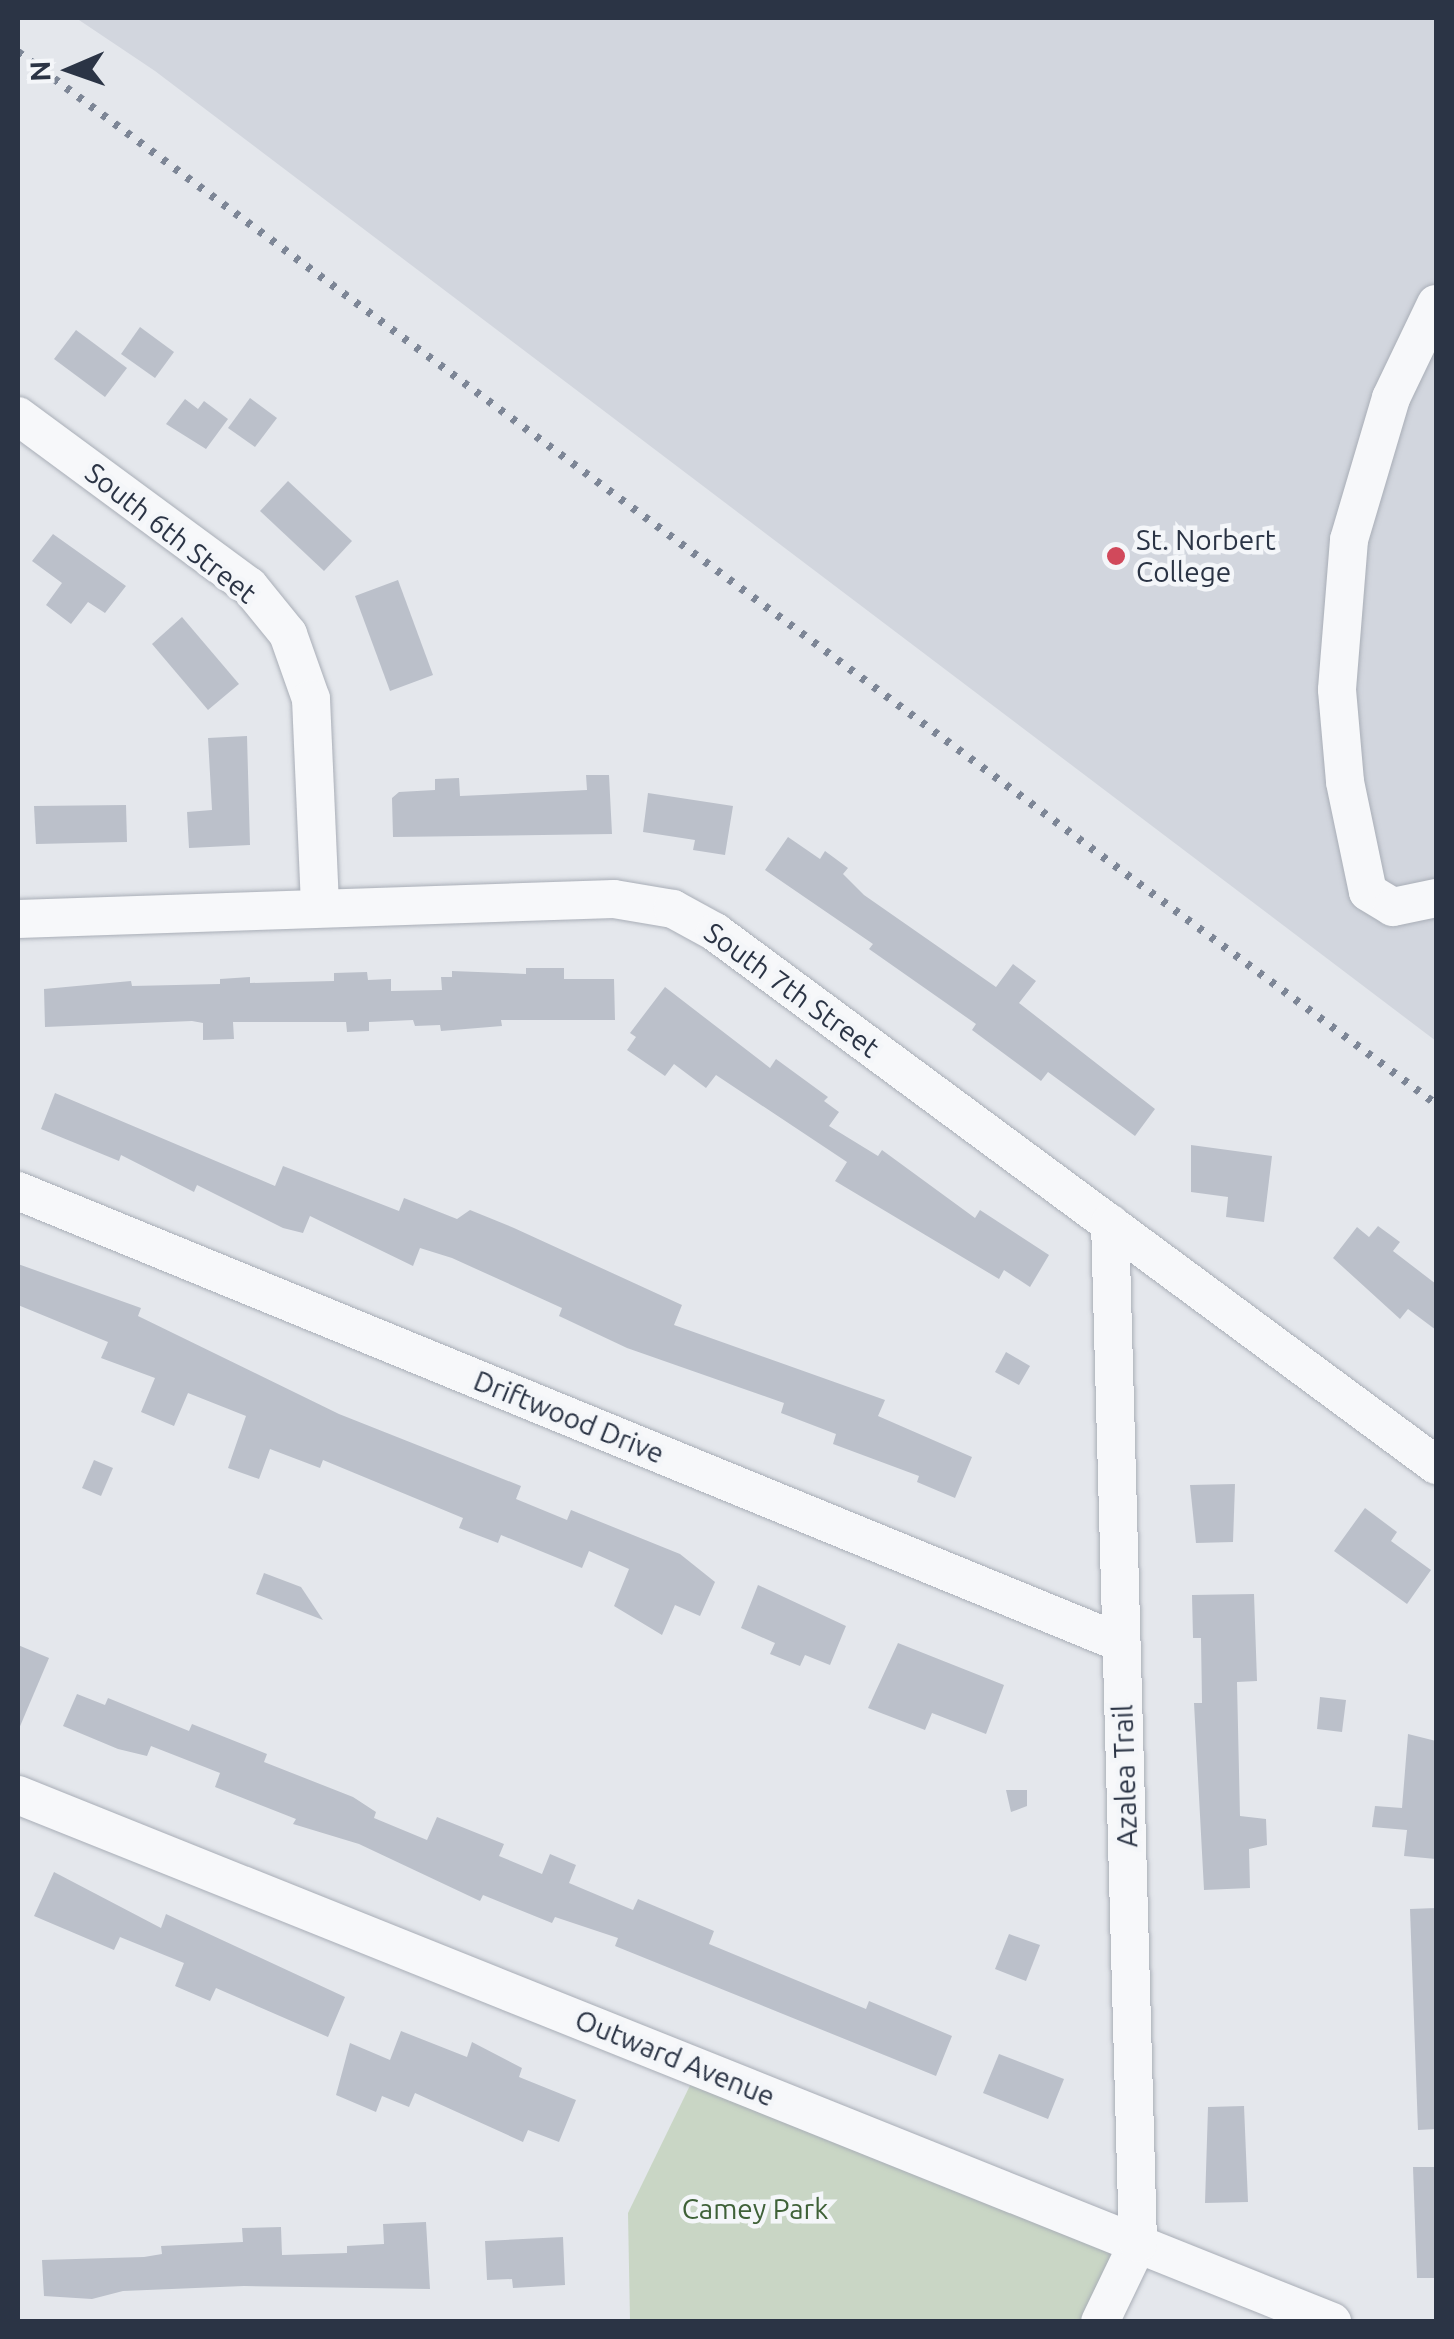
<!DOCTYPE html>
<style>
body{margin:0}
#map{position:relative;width:1454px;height:2339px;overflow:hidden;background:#e4e7ec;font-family:Ubuntu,sans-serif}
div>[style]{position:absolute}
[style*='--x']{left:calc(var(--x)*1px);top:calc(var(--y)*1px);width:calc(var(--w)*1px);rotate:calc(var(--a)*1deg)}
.built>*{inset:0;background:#d2d6de}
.green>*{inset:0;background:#c9d6c5}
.building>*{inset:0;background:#bbc0ca}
.roads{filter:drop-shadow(0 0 2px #a9aeb7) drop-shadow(0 0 2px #a9aeb7)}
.minor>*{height:38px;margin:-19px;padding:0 19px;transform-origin:19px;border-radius:19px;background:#f7f8fa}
.rail>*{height:8px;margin-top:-4px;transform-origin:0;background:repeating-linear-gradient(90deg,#7d8696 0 5px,transparent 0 15px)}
.dots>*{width:28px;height:28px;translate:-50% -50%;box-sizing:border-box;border:5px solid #f4f6f9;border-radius:50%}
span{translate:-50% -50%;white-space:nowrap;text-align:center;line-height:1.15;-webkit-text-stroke:9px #f4f6f9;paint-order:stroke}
.street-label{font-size:28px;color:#2b3445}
.poi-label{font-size:28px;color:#2b3445}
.left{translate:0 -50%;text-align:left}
.park-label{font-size:28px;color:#3f6138}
.frame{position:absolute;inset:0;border:20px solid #2b3445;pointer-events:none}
.north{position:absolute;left:20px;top:20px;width:100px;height:100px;-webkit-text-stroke:8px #f4f6f9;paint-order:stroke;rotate:268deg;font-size:28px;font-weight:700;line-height:40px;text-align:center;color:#2b3445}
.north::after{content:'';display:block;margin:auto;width:35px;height:45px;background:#2b3445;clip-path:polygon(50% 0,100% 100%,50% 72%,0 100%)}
</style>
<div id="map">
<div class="built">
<i style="clip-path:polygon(76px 18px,1436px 18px,1436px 1041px,155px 71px)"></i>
</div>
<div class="green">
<i style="clip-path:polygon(699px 2067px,1138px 2243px,1100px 2321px,630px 2321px,628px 2213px)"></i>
</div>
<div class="building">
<i style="clip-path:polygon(140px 327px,174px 352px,155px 378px,121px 354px)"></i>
<i style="clip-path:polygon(76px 330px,127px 368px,105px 397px,54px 359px)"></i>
<i style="clip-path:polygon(250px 398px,277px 418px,255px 447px,228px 428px)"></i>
<i style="clip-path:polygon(185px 399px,198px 409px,204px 401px,228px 419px,206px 449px,166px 424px)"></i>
<i style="clip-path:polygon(288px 481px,352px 541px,324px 571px,260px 511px)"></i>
<i style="clip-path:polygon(53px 534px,126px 586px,105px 613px,88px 602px,71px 624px,46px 605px,62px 583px,32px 561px)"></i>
<i style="clip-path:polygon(398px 580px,433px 675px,390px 691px,355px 596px)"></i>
<i style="clip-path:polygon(182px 617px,239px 684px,208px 710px,152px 644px)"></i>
<i style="clip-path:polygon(247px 736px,250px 845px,189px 848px,187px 812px,212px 810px,208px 738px)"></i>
<i style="clip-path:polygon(586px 775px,609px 775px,612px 834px,393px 837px,392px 798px,399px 792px,435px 790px,435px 779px,459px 778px,460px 796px,587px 790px)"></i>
<i style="clip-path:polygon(648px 793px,733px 806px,725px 855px,693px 850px,695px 840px,643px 832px)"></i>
<i style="clip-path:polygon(126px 805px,127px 842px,36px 844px,34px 806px)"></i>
<i style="clip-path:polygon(788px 837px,820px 859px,825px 851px,848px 868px,843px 874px,864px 895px,996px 987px,1013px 964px,1036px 981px,1019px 1003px,1155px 1109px,1135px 1136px,1048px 1072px,1041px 1081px,972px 1030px,976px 1024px,869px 949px,873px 944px,765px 870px)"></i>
<i style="clip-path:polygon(526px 968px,564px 968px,564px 979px,614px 979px,615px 1020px,501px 1020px,502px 1026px,441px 1031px,440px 1025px,415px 1026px,413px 1020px,369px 1022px,369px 1031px,347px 1032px,346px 1022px,233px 1022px,234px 1039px,203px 1040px,203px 1023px,192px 1021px,45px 1027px,44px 989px,131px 981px,132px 986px,220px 984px,220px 979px,250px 977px,250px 983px,334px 981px,334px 973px,367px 972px,368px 980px,391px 979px,391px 991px,442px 990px,441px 977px,452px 977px,452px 971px,526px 974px)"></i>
<i style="clip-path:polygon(665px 987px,770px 1068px,776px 1059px,828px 1097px,824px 1101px,839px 1112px,829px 1126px,878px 1156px,882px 1150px,975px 1218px,980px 1210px,1049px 1255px,1030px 1287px,1004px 1270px,999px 1279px,835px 1181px,847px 1162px,716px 1075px,706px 1088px,674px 1064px,665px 1076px,627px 1050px,636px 1037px,630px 1033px)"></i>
<i style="clip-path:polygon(55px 1093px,275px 1186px,283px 1166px,399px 1211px,404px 1198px,457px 1219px,470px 1210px,514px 1228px,682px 1305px,674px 1325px,885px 1400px,878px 1416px,972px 1457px,955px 1498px,917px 1482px,919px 1476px,833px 1444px,836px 1434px,781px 1413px,784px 1403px,627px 1348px,559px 1316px,562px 1308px,452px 1258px,420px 1248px,413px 1266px,310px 1216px,303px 1233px,283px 1228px,197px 1185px,194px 1192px,121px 1155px,119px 1161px,41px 1129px)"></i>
<i style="clip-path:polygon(1191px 1145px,1272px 1156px,1264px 1222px,1226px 1217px,1228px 1197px,1191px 1192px)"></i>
<i style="clip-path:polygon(1378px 1226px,1400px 1242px,1393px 1251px,1436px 1284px,1436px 1330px,1408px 1309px,1400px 1319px,1333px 1258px,1357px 1227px,1369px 1237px)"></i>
<i style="clip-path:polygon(18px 1264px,141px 1308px,138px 1316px,339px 1414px,521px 1486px,516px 1499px,567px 1520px,571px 1510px,680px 1554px,715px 1582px,700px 1616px,675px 1605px,662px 1635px,614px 1606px,629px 1569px,589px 1551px,582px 1568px,501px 1535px,498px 1543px,459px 1528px,463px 1518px,323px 1460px,320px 1468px,270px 1449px,259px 1479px,228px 1468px,246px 1416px,188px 1393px,174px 1426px,141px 1412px,155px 1378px,101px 1358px,108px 1342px,18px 1305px)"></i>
<i style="clip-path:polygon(1006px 1352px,1030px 1366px,1019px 1385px,995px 1372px)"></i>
<i style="clip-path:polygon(94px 1460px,113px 1468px,101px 1496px,82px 1488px)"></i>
<i style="clip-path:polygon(1235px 1484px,1233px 1542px,1196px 1543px,1190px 1485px)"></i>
<i style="clip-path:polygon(1365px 1508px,1397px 1532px,1391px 1541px,1431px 1570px,1407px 1604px,1334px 1551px)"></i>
<i style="clip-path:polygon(264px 1573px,301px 1587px,323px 1620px,256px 1594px)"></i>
<i style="clip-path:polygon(758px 1585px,846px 1626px,830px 1665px,805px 1655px,800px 1666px,770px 1654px,775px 1643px,741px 1628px)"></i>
<i style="clip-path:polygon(1254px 1594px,1257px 1681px,1237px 1682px,1240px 1816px,1266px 1819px,1267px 1845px,1249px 1849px,1250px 1888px,1204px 1890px,1194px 1703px,1202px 1703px,1201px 1638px,1193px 1638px,1192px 1595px)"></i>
<i style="clip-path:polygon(898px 1643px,1004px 1685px,986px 1734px,932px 1713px,925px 1730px,868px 1708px)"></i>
<i style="clip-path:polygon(18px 1645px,49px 1658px,18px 1731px)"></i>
<i style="clip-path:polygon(77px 1694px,105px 1705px,108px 1698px,189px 1731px,192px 1724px,267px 1754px,264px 1762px,353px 1797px,376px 1812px,374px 1818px,427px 1840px,437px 1817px,504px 1844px,499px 1856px,542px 1874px,550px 1854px,576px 1865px,569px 1883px,633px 1910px,638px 1899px,714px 1931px,709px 1944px,866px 2009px,869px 2001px,952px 2036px,936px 2076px,615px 1946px,618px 1938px,555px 1917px,552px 1923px,483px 1895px,480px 1901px,359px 1844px,293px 1824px,296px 1819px,215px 1787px,220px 1773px,151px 1746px,147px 1756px,118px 1749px,63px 1726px)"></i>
<i style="clip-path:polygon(1320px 1697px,1346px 1700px,1342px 1732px,1317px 1729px)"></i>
<i style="clip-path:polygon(1408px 1734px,1436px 1741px,1436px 1859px,1404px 1856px,1407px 1830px,1372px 1827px,1375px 1806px,1402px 1808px)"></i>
<i style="clip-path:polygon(1006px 1790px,1027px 1790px,1027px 1806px,1011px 1812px)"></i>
<i style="clip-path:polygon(54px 1872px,161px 1928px,166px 1914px,345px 1997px,328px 2037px,216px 1988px,210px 2001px,175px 1986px,184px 1963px,120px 1937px,114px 1950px,34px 1916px)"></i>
<i style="clip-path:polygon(1436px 1908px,1436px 2129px,1418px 2130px,1410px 1909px)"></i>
<i style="clip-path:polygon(1009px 1934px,1040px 1945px,1026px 1981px,995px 1969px)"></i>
<i style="clip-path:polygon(401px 2031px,467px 2057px,472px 2042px,522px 2068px,519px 2077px,576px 2100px,559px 2142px,528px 2130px,523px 2142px,415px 2093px,409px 2107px,382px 2096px,376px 2112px,336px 2095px,350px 2043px,390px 2060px)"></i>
<i style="clip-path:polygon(999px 2054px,1064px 2079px,1048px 2119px,983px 2093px)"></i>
<i style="clip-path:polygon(1244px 2106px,1248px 2202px,1205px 2203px,1208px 2107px)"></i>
<i style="clip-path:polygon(1413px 2167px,1436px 2167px,1436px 2278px,1417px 2278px)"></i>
<i style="clip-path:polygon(426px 2222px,430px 2289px,244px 2286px,123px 2291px,92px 2299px,44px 2296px,42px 2260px,144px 2257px,162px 2254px,161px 2246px,243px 2242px,242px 2228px,281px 2227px,282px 2255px,347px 2253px,347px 2246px,384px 2244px,383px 2224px)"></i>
<i style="clip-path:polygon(563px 2237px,565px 2285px,513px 2288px,512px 2279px,487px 2280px,485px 2241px)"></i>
</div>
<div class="roads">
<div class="minor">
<i style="--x:1436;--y:304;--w:104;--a:115.6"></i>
<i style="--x:1391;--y:398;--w:148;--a:106.5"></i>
<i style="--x:1349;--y:540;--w:150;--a:94.6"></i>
<i style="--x:1337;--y:690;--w:92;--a:85"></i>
<i style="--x:1345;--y:782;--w:112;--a:78.2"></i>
<i style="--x:1368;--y:892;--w:29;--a:31"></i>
<i style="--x:1393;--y:907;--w:44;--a:-11.8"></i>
<i style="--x:18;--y:416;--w:287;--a:36.4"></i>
<i style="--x:249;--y:586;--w:62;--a:50.9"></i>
<i style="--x:288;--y:634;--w:69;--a:70.5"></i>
<i style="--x:311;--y:699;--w:209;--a:87.5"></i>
<i style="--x:18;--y:919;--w:596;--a:-1.92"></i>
<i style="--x:614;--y:899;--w:60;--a:9.6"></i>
<i style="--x:673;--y:909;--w:48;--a:28.7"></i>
<i style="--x:715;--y:932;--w:897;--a:36.47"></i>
<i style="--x:18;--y:1191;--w:1192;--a:22.28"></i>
<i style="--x:18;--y:1795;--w:1416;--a:21.85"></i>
<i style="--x:1100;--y:2322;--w:88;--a:-64.3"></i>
<i style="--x:1138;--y:2243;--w:1020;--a:-91.57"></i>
</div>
</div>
<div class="rail">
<i style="--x:18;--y:52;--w:1766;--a:36.57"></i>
</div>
<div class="dots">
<i style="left:1116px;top:556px;background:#d1495b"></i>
</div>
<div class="street-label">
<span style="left:171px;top:533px;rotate:38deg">South 6th Street</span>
<span style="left:792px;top:990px;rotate:36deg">South 7th Street</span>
<span style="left:569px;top:1417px;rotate:22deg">Driftwood Drive</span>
<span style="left:1125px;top:1776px;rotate:-92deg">Azalea Trail</span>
<span style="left:675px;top:2058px;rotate:22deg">Outward Avenue</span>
</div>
<div class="poi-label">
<span class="left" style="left:1136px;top:556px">St. Norbert<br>College</span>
</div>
<div class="park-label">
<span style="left:755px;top:2209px">Camey Park</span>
</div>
<div class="frame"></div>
<div class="north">N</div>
</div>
